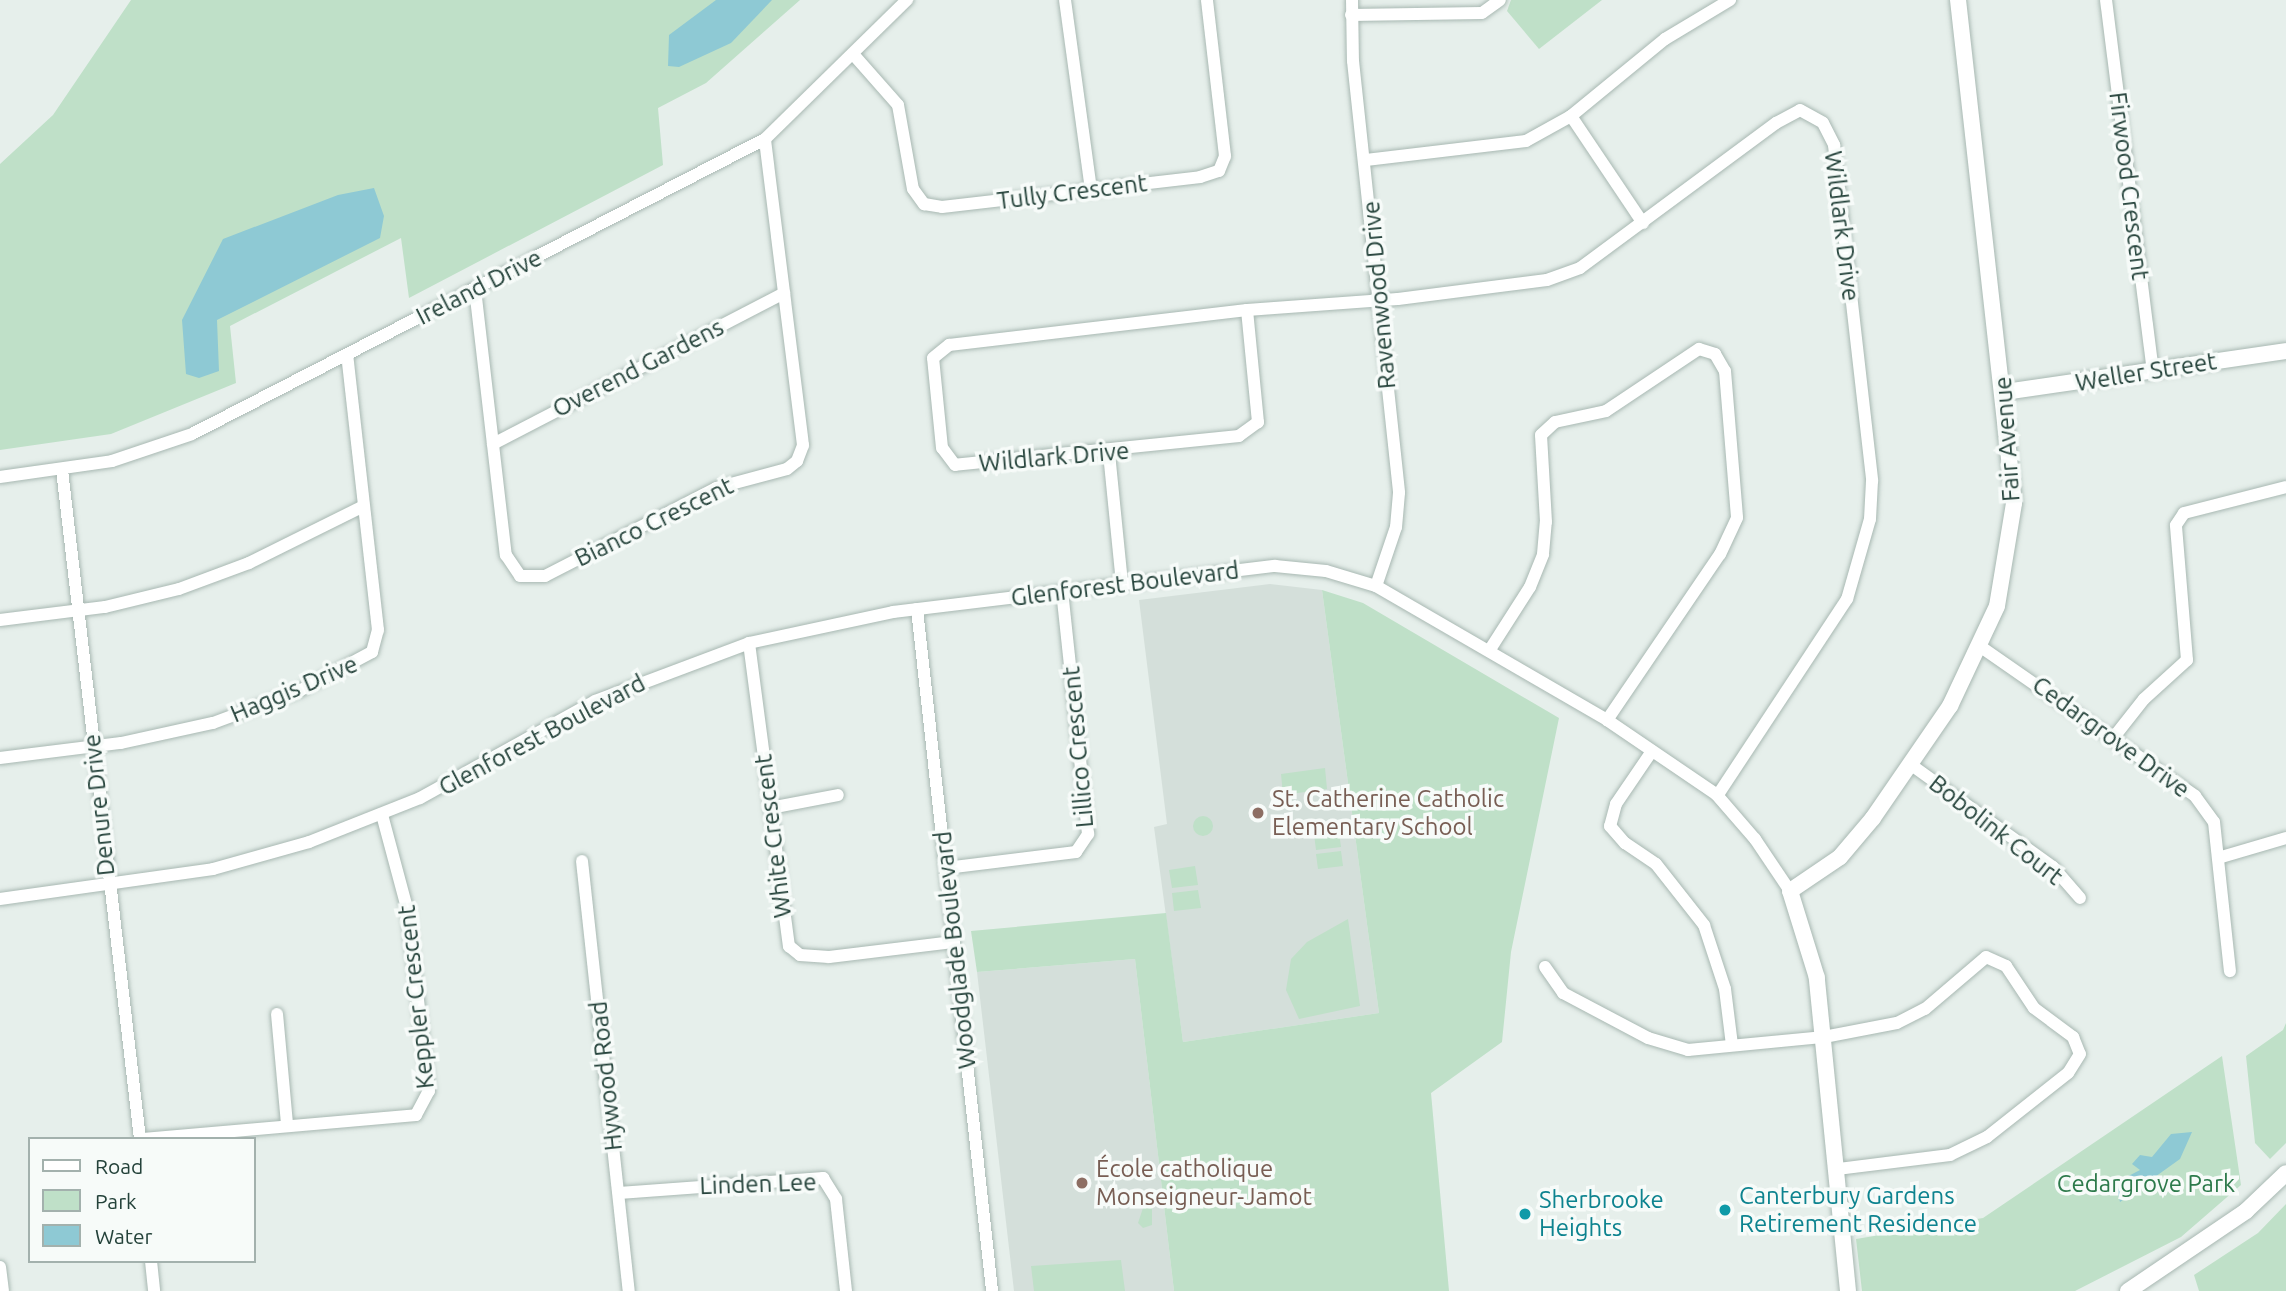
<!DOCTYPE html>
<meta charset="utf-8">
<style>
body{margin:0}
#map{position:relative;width:2286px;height:1291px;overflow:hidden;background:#e6efeb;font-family:Ubuntu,sans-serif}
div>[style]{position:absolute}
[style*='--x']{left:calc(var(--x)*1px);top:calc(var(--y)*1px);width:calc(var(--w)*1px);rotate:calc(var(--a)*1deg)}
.built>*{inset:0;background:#d4dfda}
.green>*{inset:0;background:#bfe0c8}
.round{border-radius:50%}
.water>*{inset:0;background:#8ec9d4}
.roads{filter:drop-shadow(0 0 2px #a8b8b2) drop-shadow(0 0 2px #a8b8b2)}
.street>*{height:12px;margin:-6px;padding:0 6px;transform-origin:6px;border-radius:6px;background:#fff}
.secondary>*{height:16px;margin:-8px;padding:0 8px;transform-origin:8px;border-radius:8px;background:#fff}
.dots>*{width:19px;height:19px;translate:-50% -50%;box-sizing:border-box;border:4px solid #f7fbf9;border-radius:50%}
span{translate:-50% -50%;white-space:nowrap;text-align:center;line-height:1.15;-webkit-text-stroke:7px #f7fbf9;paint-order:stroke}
.street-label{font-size:24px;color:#24423a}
.education-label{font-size:24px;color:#785e54}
.left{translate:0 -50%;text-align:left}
.park-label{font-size:24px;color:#2d7a4b}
.culture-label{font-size:24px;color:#0d838f}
.legend{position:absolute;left:28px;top:1137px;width:228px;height:126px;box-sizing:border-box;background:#f7fbf9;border:2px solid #a3b1ad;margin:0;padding:9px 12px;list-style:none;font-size:21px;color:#24423a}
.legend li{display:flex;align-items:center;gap:14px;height:35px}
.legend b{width:35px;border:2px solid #a3b1ad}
</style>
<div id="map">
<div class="built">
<i style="clip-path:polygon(1270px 584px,1322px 590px,1379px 1013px,1183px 1042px,1154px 827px,1167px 824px,1139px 600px)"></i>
<i style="clip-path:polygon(1135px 959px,1174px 1291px,1014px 1291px,977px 972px)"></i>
</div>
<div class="green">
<i style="clip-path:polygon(131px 0,800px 0,706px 83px,658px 108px,663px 165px,409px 298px,401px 238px,230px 326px,236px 383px,111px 434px,0 450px,0 164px,53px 115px)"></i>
<i style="clip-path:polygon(1511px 0,1602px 0,1539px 49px,1507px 11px)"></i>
<i style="clip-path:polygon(1322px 590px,1363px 603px,1559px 718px,1511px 952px,1502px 1042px,1431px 1093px,1449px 1291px,1174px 1291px,1135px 959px,977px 972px,971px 931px,1166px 913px,1183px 1042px,1379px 1013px)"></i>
<i style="clip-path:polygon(1325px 768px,1327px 789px,1283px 795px,1281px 774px)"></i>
<i class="round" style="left:1193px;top:816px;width:20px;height:20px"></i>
<i style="clip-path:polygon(1339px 832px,1341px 847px,1316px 850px,1314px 834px)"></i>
<i style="clip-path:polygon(1341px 851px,1343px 866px,1318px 869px,1316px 854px)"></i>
<i style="clip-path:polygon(1195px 866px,1198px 885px,1172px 888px,1169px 870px)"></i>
<i style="clip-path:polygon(1198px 890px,1201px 908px,1174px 911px,1172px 893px)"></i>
<i style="clip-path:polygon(1348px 919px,1360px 1006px,1299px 1019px,1286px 990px,1291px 959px,1307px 942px)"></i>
<i style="clip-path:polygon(2286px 1023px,2286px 1143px,2270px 1159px,2255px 1143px,2246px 1056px,2283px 1030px)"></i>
<i style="clip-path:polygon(2222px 1056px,2241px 1185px,2181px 1237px,2075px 1291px,1862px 1291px,1856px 1239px,1983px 1218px)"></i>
<i style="clip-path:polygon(1152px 1201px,1152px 1225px,1143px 1228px,1138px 1223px,1145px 1202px)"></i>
<i style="clip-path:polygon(2286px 1204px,2286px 1291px,2199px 1291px,2194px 1275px,2258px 1233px)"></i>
<i style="clip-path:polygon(1121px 1260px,1125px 1291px,1034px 1291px,1031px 1266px)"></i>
</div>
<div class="water">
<i style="clip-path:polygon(716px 0,772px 0,731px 43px,679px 67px,668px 66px,669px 35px)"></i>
<i style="clip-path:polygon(374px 188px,384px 216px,380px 238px,217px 320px,219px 371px,199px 378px,186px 374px,182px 320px,223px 239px,338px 195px)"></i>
<i style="clip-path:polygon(2192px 1132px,2180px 1159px,2120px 1202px,2115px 1183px,2140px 1170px,2132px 1164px,2140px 1155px,2152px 1157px,2171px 1134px)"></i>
</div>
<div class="roads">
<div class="street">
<i style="--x:1065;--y:0;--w:192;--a:82.2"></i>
<i style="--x:1352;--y:0;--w:61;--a:89.1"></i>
<i style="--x:1353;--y:61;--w:434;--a:83.9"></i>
<i style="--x:1399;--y:493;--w:34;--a:95"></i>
<i style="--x:1396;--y:527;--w:62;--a:108.7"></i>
<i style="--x:2106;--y:0;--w:376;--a:82.8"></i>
<i style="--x:1351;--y:15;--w:131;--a:-0.9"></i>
<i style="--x:1482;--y:13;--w:22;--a:-36"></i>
<i style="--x:853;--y:54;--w:68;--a:48.6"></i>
<i style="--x:898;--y:105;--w:85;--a:79.9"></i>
<i style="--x:913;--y:189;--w:19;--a:54"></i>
<i style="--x:924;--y:204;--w:18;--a:9"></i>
<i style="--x:942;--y:207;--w:260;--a:-6.6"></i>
<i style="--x:1200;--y:177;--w:20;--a:-18"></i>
<i style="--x:1219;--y:171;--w:16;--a:-68"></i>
<i style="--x:1225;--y:156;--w:157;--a:-96.6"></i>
<i style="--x:1571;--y:116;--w:129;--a:56.1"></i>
<i style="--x:1366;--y:160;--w:161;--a:-6.8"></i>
<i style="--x:1526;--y:141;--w:51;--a:-29.1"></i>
<i style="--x:1571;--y:116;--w:122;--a:-39.3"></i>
<i style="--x:1665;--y:39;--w:76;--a:-31"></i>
<i style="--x:475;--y:289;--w:268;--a:83.4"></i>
<i style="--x:506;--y:555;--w:25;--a:56"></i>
<i style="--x:520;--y:576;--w:25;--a:0"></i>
<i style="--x:545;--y:576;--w:192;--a:-27.2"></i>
<i style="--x:716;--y:488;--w:73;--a:-15"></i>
<i style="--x:787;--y:469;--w:13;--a:-39"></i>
<i style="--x:797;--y:461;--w:17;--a:-69"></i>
<i style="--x:803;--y:445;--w:308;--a:-97.1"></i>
<i style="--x:1247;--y:310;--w:113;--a:84.4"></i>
<i style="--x:1258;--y:422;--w:24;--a:144"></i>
<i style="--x:1239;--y:436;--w:285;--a:174.2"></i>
<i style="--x:955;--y:465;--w:21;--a:-127"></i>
<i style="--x:942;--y:448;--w:90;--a:-95.7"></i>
<i style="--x:933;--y:358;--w:21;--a:-39"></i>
<i style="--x:949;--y:345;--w:300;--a:-6.7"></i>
<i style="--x:1247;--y:310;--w:151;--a:-4.2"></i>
<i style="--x:1398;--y:299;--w:150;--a:-7.3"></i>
<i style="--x:1547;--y:280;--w:35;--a:-20"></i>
<i style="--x:1580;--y:268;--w:244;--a:-36.5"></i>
<i style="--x:1776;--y:123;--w:27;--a:-28"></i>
<i style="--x:1800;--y:110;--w:26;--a:29"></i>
<i style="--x:1823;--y:123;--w:25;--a:63"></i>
<i style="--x:1834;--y:145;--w:338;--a:83.5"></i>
<i style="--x:1872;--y:481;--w:38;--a:93"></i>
<i style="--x:1870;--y:519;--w:83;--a:106"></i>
<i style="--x:1847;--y:599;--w:235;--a:123.4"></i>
<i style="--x:493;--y:444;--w:328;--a:-27.4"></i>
<i style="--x:1109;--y:453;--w:132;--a:84.3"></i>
<i style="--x:62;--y:470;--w:674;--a:83.35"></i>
<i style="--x:0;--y:477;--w:113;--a:-8.1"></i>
<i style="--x:112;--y:461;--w:84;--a:-18.6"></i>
<i style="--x:192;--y:434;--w:644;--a:-27.24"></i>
<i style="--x:765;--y:139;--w:199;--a:-44.4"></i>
<i style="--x:917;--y:609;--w:686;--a:83.72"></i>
<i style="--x:0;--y:620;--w:106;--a:-7.1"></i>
<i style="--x:105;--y:607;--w:76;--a:-13.7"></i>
<i style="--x:179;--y:589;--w:75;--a:-20.4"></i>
<i style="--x:249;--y:563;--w:128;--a:-26.4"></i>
<i style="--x:749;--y:643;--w:306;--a:82.5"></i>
<i style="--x:789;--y:946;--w:14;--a:39"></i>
<i style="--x:800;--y:955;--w:29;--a:4"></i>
<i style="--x:829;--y:957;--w:125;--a:-6.9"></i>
<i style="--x:1981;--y:647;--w:261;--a:34.8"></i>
<i style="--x:2195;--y:796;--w:32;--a:54"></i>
<i style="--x:2214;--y:822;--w:150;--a:83.9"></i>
<i style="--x:1489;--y:651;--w:76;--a:-57.4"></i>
<i style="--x:1530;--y:587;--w:35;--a:-68"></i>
<i style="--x:1543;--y:554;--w:32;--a:-85"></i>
<i style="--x:1546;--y:522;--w:87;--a:-93.3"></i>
<i style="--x:1541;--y:435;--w:19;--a:-43"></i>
<i style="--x:1555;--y:422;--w:52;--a:-12.2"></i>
<i style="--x:1606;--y:411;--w:112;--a:-33.7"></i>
<i style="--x:1699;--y:349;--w:17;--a:17"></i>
<i style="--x:1715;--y:354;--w:20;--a:60"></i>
<i style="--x:1725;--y:371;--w:147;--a:85.3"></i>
<i style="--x:1737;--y:518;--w:40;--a:115"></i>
<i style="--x:1720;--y:554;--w:201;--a:124.2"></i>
<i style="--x:2114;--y:737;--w:48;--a:-51.7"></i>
<i style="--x:2144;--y:699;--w:58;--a:-42.2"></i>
<i style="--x:2187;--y:660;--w:135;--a:-94.7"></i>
<i style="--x:2176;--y:525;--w:14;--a:-56"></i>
<i style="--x:2184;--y:513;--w:105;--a:-14.3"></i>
<i style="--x:1652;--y:751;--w:64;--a:124.2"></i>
<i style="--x:1616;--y:804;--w:23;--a:105"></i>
<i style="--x:1610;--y:826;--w:23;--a:49"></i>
<i style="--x:1625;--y:843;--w:37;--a:34"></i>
<i style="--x:1656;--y:864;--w:78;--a:51.8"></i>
<i style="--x:1704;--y:925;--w:67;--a:71.8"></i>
<i style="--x:1725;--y:989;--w:56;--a:82.9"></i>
<i style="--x:0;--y:758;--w:122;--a:-7.1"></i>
<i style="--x:121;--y:743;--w:94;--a:-12.3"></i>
<i style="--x:213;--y:723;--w:92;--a:-20.4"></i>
<i style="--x:299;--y:691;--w:83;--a:-28.1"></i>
<i style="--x:372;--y:652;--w:23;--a:-75"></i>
<i style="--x:378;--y:630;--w:277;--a:-96.4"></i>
<i style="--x:1910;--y:764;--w:176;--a:35.8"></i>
<i style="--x:2053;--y:867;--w:41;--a:48.9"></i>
<i style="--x:770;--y:808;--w:69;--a:-10.8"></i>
<i style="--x:2218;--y:858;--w:71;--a:-16.4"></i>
<i style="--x:582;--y:861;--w:433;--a:83.8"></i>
<i style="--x:946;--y:868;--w:131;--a:-7"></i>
<i style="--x:1076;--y:852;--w:22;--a:-56"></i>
<i style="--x:1088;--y:834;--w:244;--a:-96.1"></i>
<i style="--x:0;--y:899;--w:215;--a:-8"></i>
<i style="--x:213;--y:869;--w:100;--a:-15.7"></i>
<i style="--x:309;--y:842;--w:119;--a:-21.6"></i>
<i style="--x:420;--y:798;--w:200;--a:-29"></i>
<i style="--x:595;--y:701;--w:165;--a:-20.6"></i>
<i style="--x:749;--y:643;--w:147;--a:-12.1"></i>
<i style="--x:893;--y:612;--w:385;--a:-6.9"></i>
<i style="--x:1275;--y:566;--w:51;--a:5.6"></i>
<i style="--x:1326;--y:571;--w:52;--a:16.7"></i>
<i style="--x:1376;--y:586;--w:267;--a:30.1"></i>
<i style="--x:1607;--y:720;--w:132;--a:34.2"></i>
<i style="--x:1716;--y:794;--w:60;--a:49.1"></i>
<i style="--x:1755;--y:839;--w:63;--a:56.1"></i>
<i style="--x:1545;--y:967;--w:32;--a:55"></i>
<i style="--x:1563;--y:993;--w:96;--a:27.9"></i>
<i style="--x:1648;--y:1038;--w:42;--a:16.7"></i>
<i style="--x:1688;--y:1050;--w:137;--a:-5.5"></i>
<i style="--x:1824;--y:1037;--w:74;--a:-10.9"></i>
<i style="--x:1897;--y:1023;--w:31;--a:-27"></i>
<i style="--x:1925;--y:1009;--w:80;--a:-40.4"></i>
<i style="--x:1986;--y:957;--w:22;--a:24"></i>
<i style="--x:2006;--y:966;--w:50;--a:56.3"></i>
<i style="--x:2034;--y:1008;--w:49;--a:36.6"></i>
<i style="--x:2073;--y:1037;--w:18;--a:68"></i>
<i style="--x:2080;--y:1054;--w:22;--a:122"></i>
<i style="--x:2068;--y:1073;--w:103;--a:141.7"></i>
<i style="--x:1987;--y:1137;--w:41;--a:154.1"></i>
<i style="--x:1950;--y:1155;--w:114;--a:172.9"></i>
<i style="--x:277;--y:1014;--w:110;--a:84.8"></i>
<i style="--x:143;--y:1139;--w:274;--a:-5"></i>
<i style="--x:416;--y:1115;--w:27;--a:-62"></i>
<i style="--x:429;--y:1091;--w:184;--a:-96.9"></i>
<i style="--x:407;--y:908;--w:96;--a:-105"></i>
<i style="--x:619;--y:1193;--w:205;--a:-4.2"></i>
<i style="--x:823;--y:1178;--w:25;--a:58"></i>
<i style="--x:836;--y:1199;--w:93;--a:83.8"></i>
<i style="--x:151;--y:1261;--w:30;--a:84"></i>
<i style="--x:0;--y:1267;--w:24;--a:83"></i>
</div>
<div class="secondary">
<i style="--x:2005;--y:392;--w:284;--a:-8.3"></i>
<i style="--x:1848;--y:1291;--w:315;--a:-95.7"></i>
<i style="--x:1817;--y:978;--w:91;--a:-107.2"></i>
<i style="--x:1790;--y:891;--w:60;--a:-34.2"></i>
<i style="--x:1840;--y:857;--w:51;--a:-49.8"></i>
<i style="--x:1873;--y:818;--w:136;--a:-55.5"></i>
<i style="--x:1950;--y:706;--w:110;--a:-64.8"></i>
<i style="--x:1997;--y:606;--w:104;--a:-80.6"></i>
<i style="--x:2014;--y:503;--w:506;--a:-96.35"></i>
<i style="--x:2128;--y:1291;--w:143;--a:-34.1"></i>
<i style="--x:2246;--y:1211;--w:55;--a:-43.5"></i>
</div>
</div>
<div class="dots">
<i style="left:1258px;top:813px;background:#8d6e63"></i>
<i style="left:1082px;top:1183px;background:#8d6e63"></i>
<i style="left:1725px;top:1210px;background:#0f9aa8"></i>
<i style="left:1525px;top:1214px;background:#0f9aa8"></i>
</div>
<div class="street-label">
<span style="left:2129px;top:186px;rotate:83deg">Firwood Crescent</span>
<span style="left:1072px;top:192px;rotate:-7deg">Tully Crescent</span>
<span style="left:1842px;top:226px;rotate:83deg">Wildlark Drive</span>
<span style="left:479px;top:287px;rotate:-27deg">Ireland Drive</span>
<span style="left:1379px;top:295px;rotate:-95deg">Ravenwood Drive</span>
<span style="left:638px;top:368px;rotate:-27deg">Overend Gardens</span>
<span style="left:2146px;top:372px;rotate:-9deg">Weller Street</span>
<span style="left:2007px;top:439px;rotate:-94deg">Fair Avenue</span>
<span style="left:1054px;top:457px;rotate:-5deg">Wildlark Drive</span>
<span style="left:654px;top:522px;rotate:-26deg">Bianco Crescent</span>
<span style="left:1125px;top:584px;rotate:-7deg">Glenforest Boulevard</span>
<span style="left:294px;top:689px;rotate:-23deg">Haggis Drive</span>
<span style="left:542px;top:735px;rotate:-28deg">Glenforest Boulevard</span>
<span style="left:2111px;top:737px;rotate:36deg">Cedargrove Drive</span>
<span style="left:1078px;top:747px;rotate:-95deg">Lillico Crescent</span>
<span style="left:99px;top:805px;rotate:-96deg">Denure Drive</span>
<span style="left:1996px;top:830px;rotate:38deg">Bobolink Court</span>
<span style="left:773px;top:836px;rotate:-97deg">White Crescent</span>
<span style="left:955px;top:950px;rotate:-96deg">Woodglade Boulevard</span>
<span style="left:416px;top:997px;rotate:-96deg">Keppler Crescent</span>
<span style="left:606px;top:1076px;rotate:-96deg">Hywood Road</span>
<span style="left:758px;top:1184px;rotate:-2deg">Linden Lee</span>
</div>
<div class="education-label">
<span class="left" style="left:1272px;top:813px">St. Catherine Catholic<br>Elementary School</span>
<span class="left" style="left:1096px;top:1183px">École catholique<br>Monseigneur-Jamot</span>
</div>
<div class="park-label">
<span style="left:2146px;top:1184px">Cedargrove Park</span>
</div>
<div class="culture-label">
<span class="left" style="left:1739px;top:1210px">Canterbury Gardens<br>Retirement Residence</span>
<span class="left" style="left:1539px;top:1214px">Sherbrooke<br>Heights</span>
</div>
<ul class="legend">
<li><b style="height:9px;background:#fff"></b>Road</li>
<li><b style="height:19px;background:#bfe0c8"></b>Park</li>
<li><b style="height:19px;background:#8ec9d4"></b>Water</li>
</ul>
</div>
